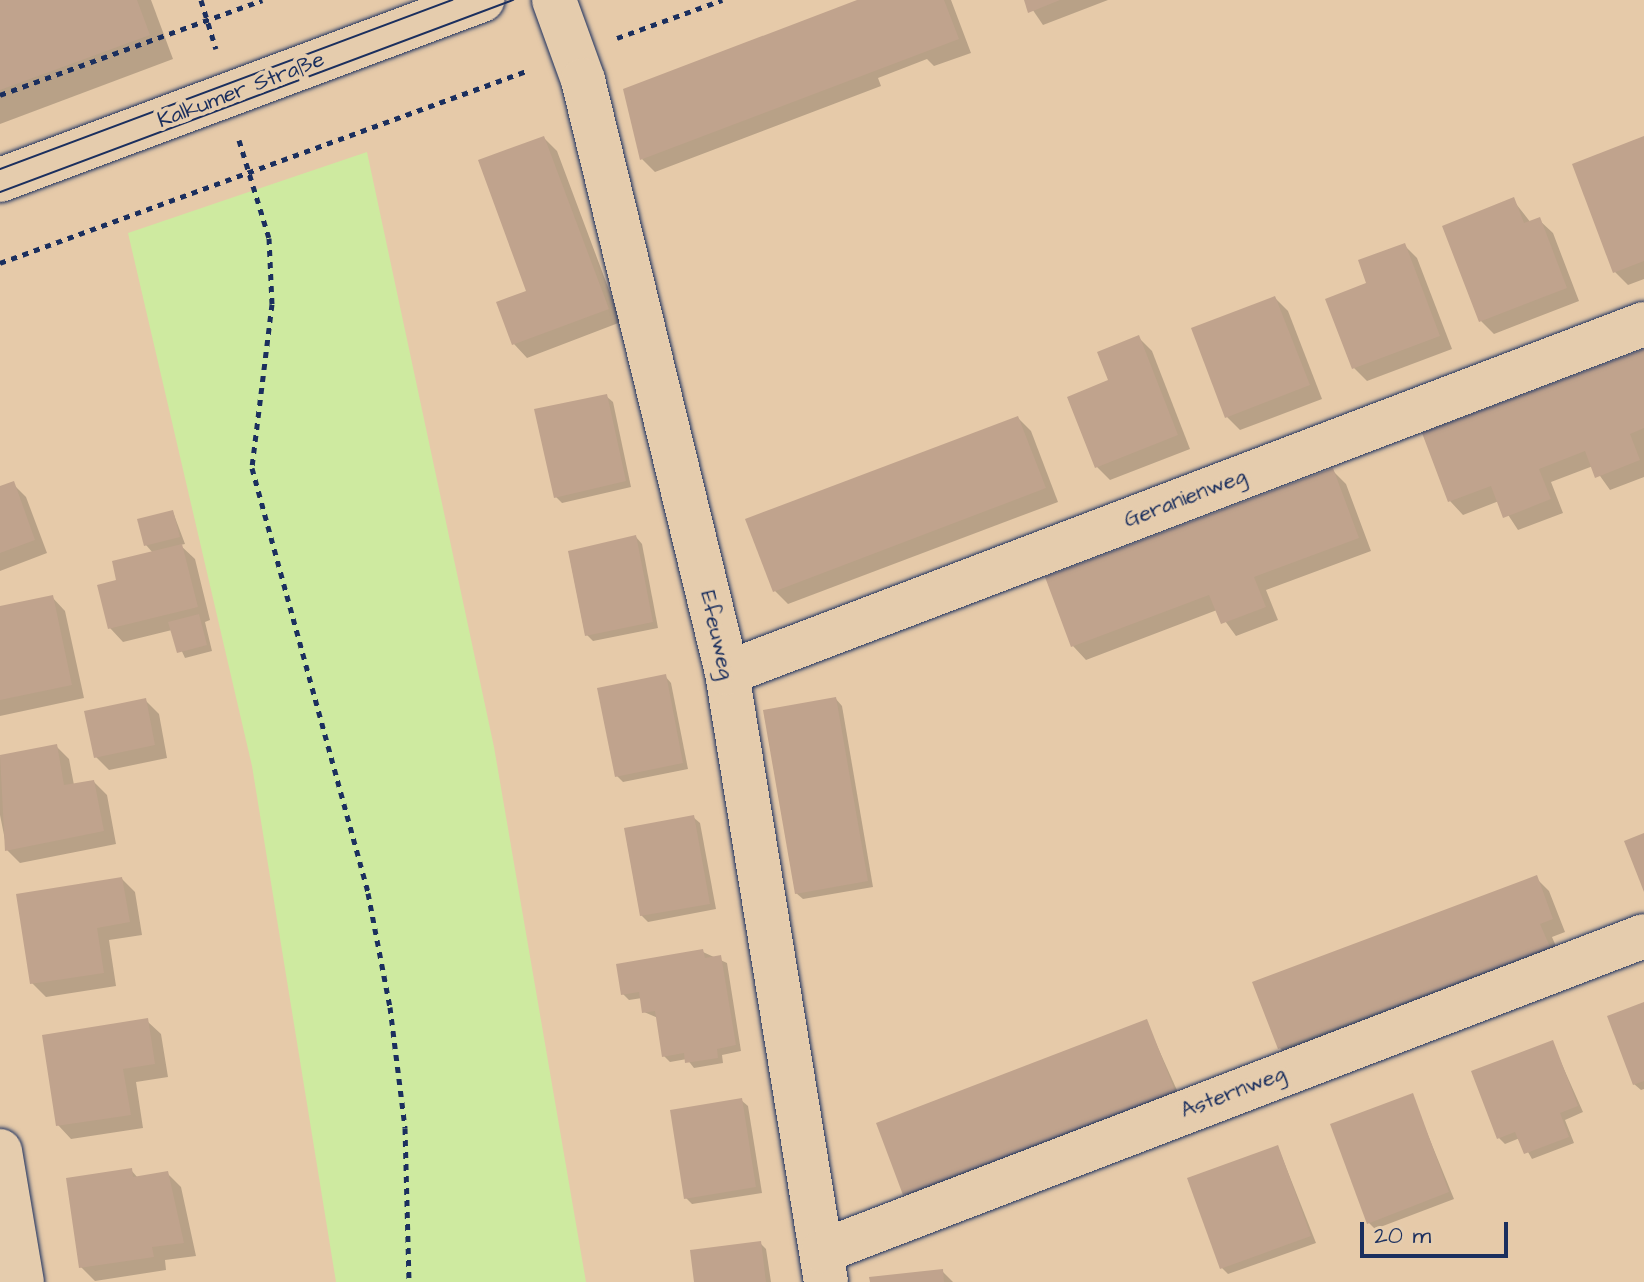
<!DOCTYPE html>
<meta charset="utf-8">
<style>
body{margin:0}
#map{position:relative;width:1644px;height:1282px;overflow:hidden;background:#e6caa9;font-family:"Architects Daughter",sans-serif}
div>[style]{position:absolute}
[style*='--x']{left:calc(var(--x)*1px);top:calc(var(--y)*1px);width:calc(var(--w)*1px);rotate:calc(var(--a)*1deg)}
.green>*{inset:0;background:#ceeaa0}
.shadow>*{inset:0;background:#0003}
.building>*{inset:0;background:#c0a38d}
.path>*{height:5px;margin-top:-2.5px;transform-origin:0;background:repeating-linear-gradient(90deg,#1b2f5e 0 6px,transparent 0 12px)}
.roads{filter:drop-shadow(0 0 2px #1b2f5e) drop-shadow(0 0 2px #1b2f5e)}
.minor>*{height:44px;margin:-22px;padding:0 22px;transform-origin:22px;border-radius:22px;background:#e5ccad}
.secondary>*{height:44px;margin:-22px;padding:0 22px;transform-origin:22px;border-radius:22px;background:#e5ccad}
.tram>*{height:2px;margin:-1px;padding:0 1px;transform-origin:1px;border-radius:1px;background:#1b2f5e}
span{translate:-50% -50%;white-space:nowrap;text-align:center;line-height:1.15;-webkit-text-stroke:8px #e5ccad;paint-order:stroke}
.street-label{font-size:22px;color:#1b2f5e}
.scale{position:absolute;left:1360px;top:1222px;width:148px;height:36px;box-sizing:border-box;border:4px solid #1b2f5e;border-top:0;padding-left:10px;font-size:24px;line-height:28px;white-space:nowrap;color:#1b2f5e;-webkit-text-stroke:6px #e5ccad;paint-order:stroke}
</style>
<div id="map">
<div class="green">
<i style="clip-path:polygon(367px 152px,494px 747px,586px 1282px,336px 1282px,252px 766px,128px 233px)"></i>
</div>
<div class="shadow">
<i style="clip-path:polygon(0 0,151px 0,173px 59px,0 124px)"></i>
<i style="clip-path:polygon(862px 0,951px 0,971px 53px,934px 66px,927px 59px,878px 78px,881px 86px,655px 172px,642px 159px)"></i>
<i style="clip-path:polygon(1026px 0,1108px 0,1043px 25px)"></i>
<i style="clip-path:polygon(544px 138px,557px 151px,621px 322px,527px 358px,514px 344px,499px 303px,529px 292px)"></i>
<i style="clip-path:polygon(1644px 138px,1644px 279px,1628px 285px,1615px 272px)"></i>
<i style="clip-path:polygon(1513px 200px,1531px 223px,1539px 220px,1553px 233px,1579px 301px,1494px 334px,1481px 321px)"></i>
<i style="clip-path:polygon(1404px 245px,1417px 258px,1452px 349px,1367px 381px,1354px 368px,1369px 284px)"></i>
<i style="clip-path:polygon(1275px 298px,1288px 311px,1322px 399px,1240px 430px,1227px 417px)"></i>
<i style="clip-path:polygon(1138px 337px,1152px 351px,1190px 449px,1110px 480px,1097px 467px,1111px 382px)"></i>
<i style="clip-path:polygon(1644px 351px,1644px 477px,1610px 490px,1593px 466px,1551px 482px,1563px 513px,1518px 530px,1499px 501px,1463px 515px,1450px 501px,1425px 435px)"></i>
<i style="clip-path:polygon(606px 396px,613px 402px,631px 487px,562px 503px,556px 497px)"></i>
<i style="clip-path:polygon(1018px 418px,1031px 431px,1058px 502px,788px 604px,774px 590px)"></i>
<i style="clip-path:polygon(1332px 470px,1346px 484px,1371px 551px,1266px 590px,1278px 620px,1236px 636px,1217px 610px,1086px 660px,1073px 646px)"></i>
<i style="clip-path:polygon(13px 484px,26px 497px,47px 553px,0 571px,0 489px)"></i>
<i style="clip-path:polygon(173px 512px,185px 544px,180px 545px,195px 559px,210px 620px,205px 622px,212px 651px,185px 658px,172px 630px,123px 642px,110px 628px,119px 581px,153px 553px,146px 545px)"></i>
<i style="clip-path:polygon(636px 537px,642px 544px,658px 628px,593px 641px,587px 635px)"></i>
<i style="clip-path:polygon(52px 597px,65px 611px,84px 698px,0 716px,0 608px)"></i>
<i style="clip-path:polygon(665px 676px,671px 683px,688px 769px,623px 782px,617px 776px)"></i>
<i style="clip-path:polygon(836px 699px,842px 706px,873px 887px,803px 899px,796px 893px)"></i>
<i style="clip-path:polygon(145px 700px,159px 714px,167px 758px,109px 770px,96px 757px)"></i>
<i style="clip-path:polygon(56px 746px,69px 759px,74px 785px,94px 782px,107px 795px,116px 844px,20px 863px,7px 850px,0 815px,0 757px)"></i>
<i style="clip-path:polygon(693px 817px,700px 823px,716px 909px,648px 922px,641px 915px)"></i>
<i style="clip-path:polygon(1536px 878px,1549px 891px,1565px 932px,1552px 937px,1562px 960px,1293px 1062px,1280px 1048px)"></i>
<i style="clip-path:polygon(122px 879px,135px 892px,142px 935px,109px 940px,116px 986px,46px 997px,32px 983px)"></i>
<i style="clip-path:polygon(703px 952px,727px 963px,741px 1051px,722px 1055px,723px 1063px,694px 1068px,687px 1059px,670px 1062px,664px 1056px,658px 1018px,644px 1012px,642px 998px,629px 1000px,623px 994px)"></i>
<i style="clip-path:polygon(1644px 1005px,1644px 1089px,1641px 1090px,1634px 1084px)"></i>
<i style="clip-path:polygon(147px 1021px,161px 1034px,168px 1077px,136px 1082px,143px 1128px,71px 1139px,58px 1125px)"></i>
<i style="clip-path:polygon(1146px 1021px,1180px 1097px,912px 1200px,905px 1194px)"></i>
<i style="clip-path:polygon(1552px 1042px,1583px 1112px,1565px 1120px,1574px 1143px,1532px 1159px,1520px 1138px,1505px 1144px,1499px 1138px)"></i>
<i style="clip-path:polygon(1412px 1096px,1454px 1199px,1375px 1229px,1369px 1223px)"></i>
<i style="clip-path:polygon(741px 1100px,748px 1106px,762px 1193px,692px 1204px,686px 1198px)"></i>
<i style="clip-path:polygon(1278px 1147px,1316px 1243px,1228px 1274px,1222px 1268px)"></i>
<i style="clip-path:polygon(131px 1170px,138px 1178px,167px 1173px,181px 1187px,196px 1256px,165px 1260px,166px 1270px,95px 1281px,81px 1267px)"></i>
<i style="clip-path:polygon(760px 1243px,766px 1249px,771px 1282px,696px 1282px)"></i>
<i style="clip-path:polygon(942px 1271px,953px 1282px,872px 1282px)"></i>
</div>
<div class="building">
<i style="clip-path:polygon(0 0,137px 0,150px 35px,0 90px)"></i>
<i style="clip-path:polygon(857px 0,944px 0,959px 39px,640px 160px,623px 89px)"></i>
<i style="clip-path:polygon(1024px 0,1060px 0,1028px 13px)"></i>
<i style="clip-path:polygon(544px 136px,609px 309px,512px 345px,496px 302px,526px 291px,478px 160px)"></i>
<i style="clip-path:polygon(1644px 136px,1644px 261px,1613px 273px,1572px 164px)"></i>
<i style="clip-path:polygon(1514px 197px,1524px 223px,1540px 217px,1567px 288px,1479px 322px,1442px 226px)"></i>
<i style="clip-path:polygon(1405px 243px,1440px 336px,1352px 369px,1325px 299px,1366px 283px,1358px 260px)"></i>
<i style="clip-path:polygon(1275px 296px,1310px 385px,1225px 418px,1191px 328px)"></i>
<i style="clip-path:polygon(1139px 335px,1178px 435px,1095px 468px,1067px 397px,1108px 380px,1097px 352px)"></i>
<i style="clip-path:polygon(1644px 349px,1644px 428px,1630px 434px,1640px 460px,1595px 478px,1585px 451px,1539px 469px,1551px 499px,1503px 518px,1491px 486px,1448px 502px,1422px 433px)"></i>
<i style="clip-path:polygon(607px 394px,626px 481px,554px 498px,534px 409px)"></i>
<i style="clip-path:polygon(1018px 416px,1046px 488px,773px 592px,745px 519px)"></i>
<i style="clip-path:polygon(1333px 468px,1359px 538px,1254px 577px,1266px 607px,1221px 624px,1209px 595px,1071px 647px,1045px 577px)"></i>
<i style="clip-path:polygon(14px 481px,35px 540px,0 553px,0 486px)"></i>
<i style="clip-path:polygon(173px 510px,180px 537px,144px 546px,137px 519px)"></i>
<i style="clip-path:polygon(636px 535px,653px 622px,585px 636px,568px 551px)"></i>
<i style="clip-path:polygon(182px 544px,198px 607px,108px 629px,97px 585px,116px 580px,112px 561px)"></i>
<i style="clip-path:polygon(53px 595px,72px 685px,0 700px,0 606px)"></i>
<i style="clip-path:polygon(199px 614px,207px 645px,177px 653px,168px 622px)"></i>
<i style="clip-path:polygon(666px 674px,683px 763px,615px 777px,597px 688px)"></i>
<i style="clip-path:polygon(836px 697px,868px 881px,795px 894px,763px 710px)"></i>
<i style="clip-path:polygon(146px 698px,155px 745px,94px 758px,84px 711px)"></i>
<i style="clip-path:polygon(57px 744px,64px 785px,94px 780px,104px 831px,5px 851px,0 755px)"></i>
<i style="clip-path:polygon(694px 815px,710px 904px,640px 916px,624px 828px)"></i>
<i style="clip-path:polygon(1644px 833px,1644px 892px,1624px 841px)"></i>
<i style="clip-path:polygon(1537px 875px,1553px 919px,1540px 924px,1550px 947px,1278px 1049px,1252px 982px)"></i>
<i style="clip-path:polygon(122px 877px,130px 922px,97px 928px,104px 973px,30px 984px,16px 894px)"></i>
<i style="clip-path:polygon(703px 949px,705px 958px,721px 955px,736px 1045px,717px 1049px,718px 1058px,685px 1063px,684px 1053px,662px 1057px,655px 1011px,642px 1013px,639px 992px,621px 995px,616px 964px)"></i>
<i style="clip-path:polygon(1644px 1002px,1644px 1081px,1633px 1085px,1607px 1016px)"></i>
<i style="clip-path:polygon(148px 1018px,155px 1064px,123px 1069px,131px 1115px,56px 1126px,42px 1035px)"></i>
<i style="clip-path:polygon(1147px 1019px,1175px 1091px,903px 1195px,876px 1123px)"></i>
<i style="clip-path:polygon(1553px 1040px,1578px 1106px,1560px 1113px,1569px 1137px,1524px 1154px,1515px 1132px,1497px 1139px,1471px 1071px)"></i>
<i style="clip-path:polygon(1413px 1093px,1449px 1192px,1367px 1224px,1330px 1124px)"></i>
<i style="clip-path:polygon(742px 1098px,756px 1187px,684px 1199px,670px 1110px)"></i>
<i style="clip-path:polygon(1278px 1145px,1311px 1236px,1220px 1269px,1187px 1178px)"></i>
<i style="clip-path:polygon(132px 1168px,133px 1177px,168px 1171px,184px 1243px,152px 1247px,154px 1257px,79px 1268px,66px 1178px)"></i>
<i style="clip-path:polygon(761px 1241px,766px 1282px,694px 1282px,690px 1250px)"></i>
<i style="clip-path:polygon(943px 1269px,944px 1282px,870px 1282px,869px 1277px)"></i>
</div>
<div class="path">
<i style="--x:201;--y:0;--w:51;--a:73"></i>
<i style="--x:617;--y:38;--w:112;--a:-19.9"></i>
<i style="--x:0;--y:95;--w:279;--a:-19.9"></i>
<i style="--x:239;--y:140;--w:102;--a:73"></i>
<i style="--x:269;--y:238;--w:66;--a:87.4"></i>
<i style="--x:272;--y:304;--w:165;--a:97"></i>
<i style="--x:252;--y:468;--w:441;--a:74.7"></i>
<i style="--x:368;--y:893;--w:116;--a:79.1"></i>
<i style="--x:390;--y:1007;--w:122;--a:82.9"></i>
<i style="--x:405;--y:1128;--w:154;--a:88.5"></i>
<i style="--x:0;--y:263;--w:563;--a:-20.04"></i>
</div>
<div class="roads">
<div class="minor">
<i style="--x:554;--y:0;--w:85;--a:70.1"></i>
<i style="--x:583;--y:80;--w:610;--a:76.35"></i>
<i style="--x:727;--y:673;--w:617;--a:80.77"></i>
<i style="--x:727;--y:673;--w:981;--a:-20.84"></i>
<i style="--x:0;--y:1151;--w:133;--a:80.5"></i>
<i style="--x:823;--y:1251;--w:879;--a:-20.99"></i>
</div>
<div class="secondary">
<i style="--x:0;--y:180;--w:515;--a:-20.48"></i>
</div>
</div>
<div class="tram">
<i style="--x:0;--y:169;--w:483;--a:-20.5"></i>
<i style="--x:0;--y:192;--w:548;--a:-20.52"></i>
</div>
<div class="street-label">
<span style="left:241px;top:90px;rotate:-21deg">Kalkumer Straße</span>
<span style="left:1185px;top:498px;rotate:-21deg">Geranienweg</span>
<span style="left:717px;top:635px;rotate:77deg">Efeuweg</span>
<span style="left:1233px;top:1092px;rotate:-21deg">Asternweg</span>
</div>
<div class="scale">20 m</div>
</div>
